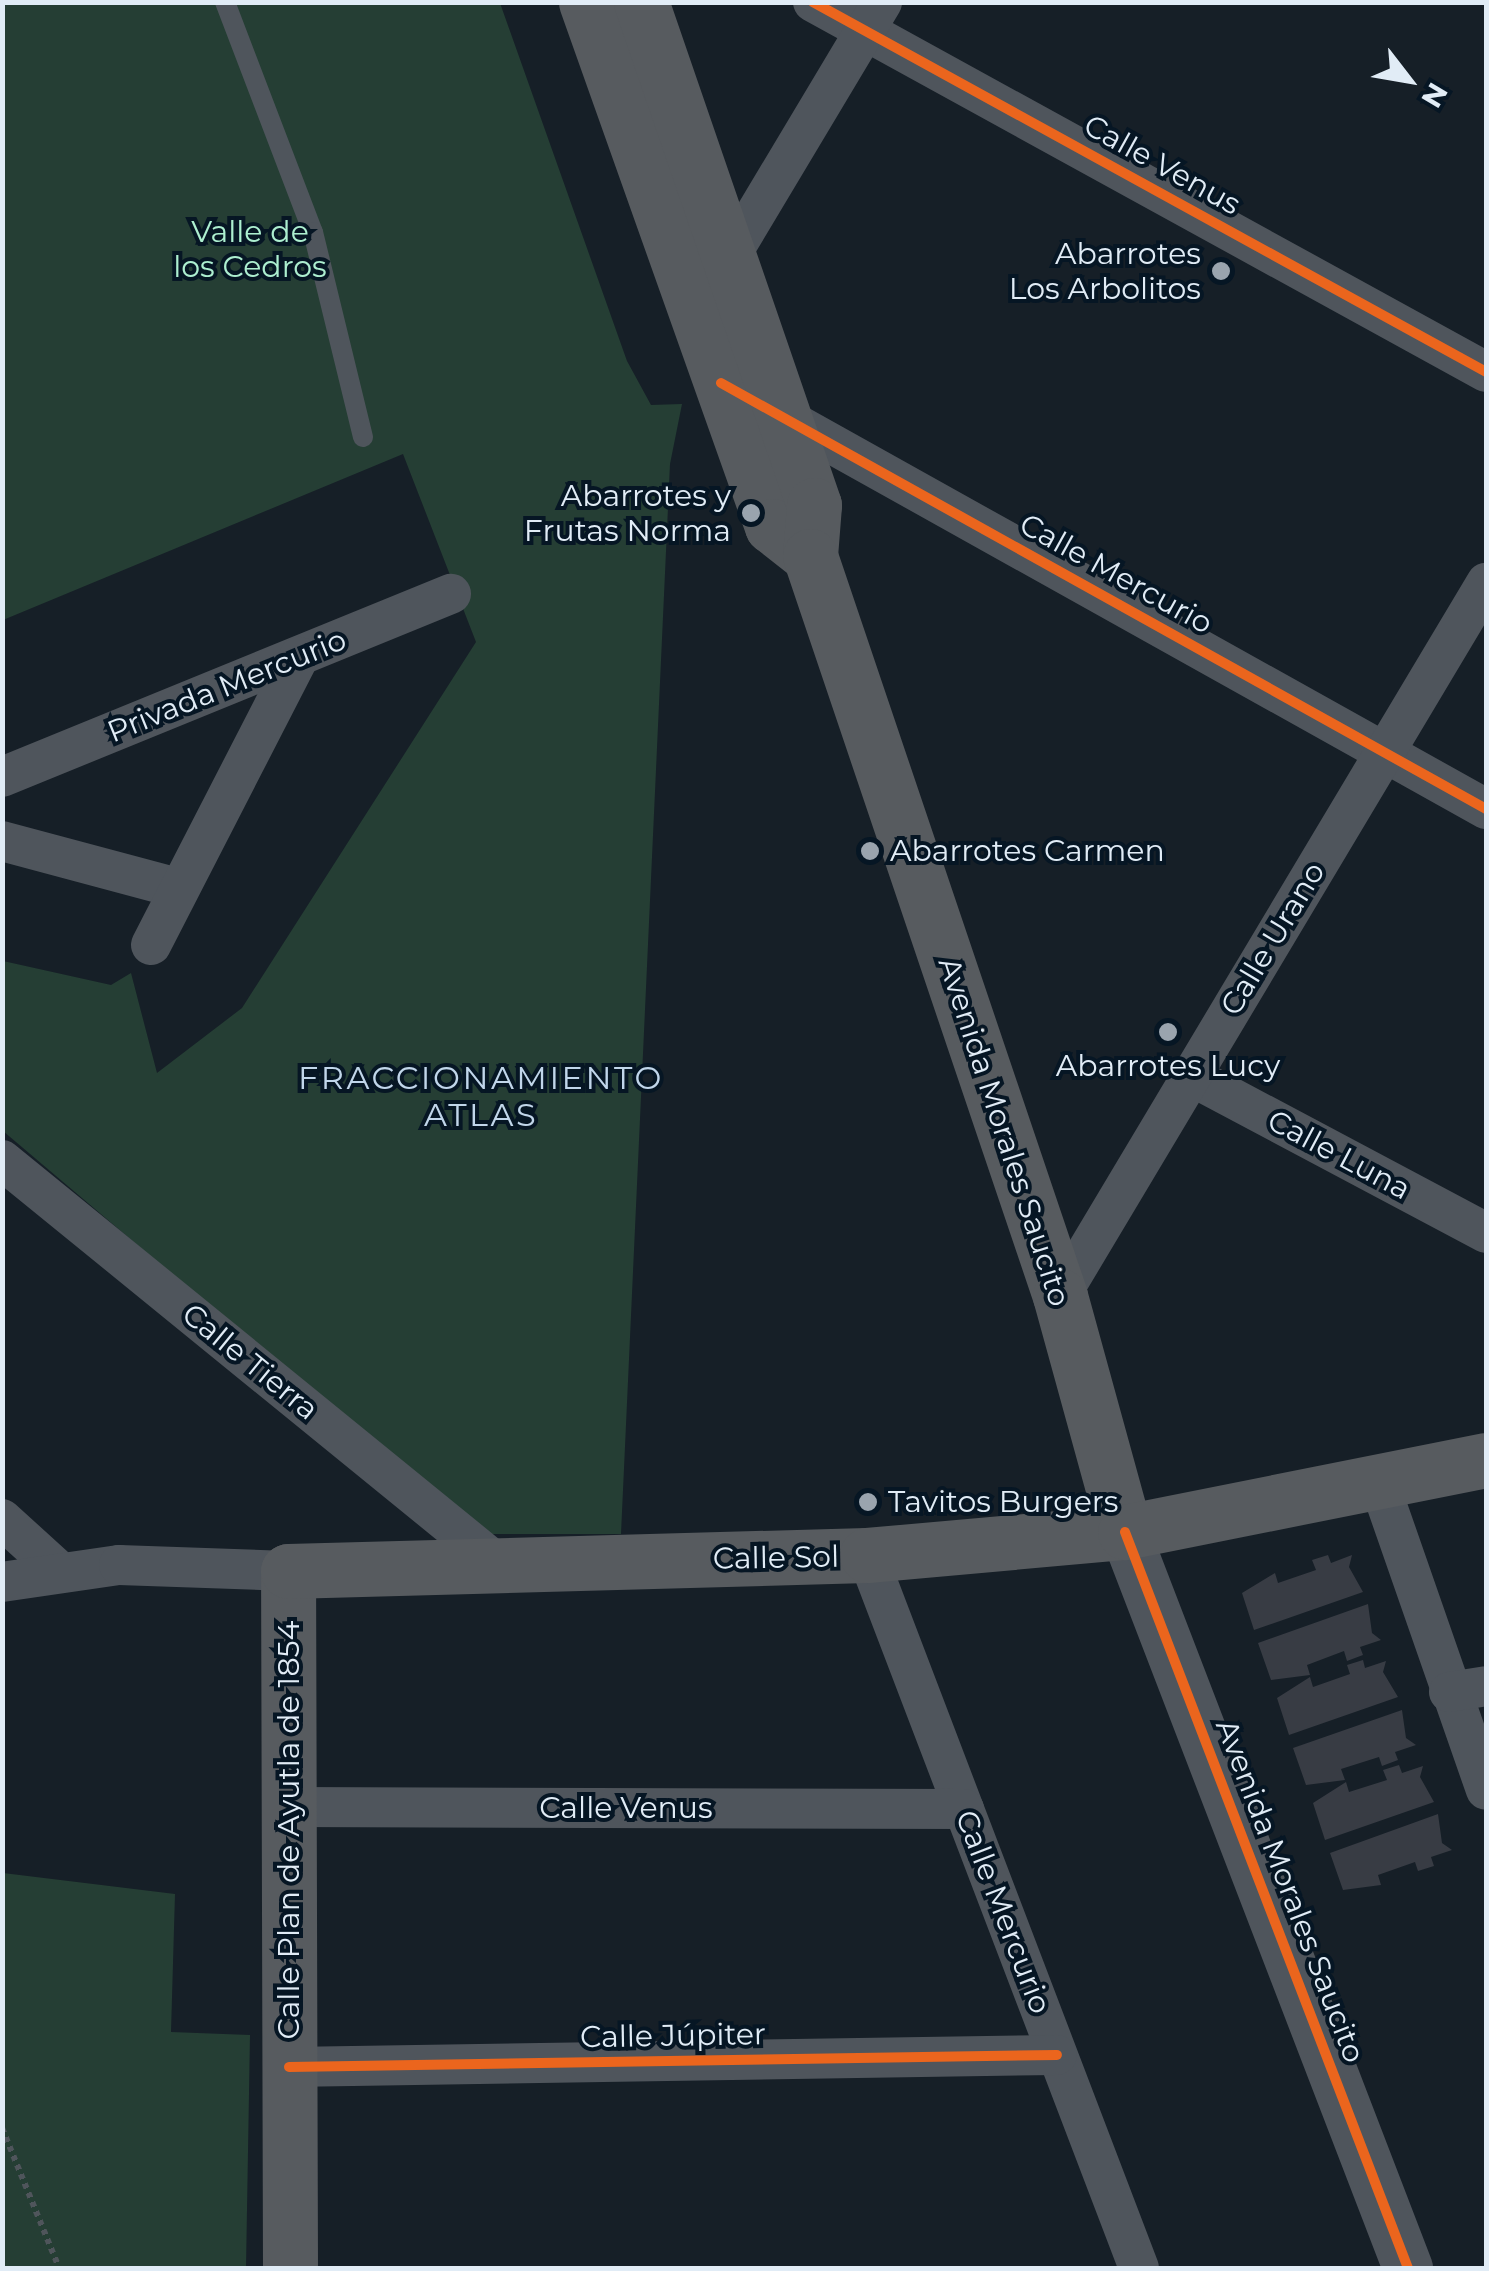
<!DOCTYPE html>
<meta charset="utf-8">
<style>
body{margin:0}
#map{position:relative;width:1489px;height:2271px;overflow:hidden;background:#161f27;font-family:Montserrat,sans-serif}
div>[style]{position:absolute}
[style*='--x']{left:calc(var(--x)*1px);top:calc(var(--y)*1px);width:calc(var(--w)*1px);rotate:calc(var(--a)*1deg)}
.green>*{inset:0;background:#253e34}
.building>*{inset:0;background:#383c44}
.path>*{height:6px;margin-top:-3px;transform-origin:0;background:repeating-linear-gradient(90deg,#4f555b 0 5px,transparent 0 10px)}
.service>*{height:20px;margin:-10px;padding:0 10px;transform-origin:10px;border-radius:10px;background:#4f555c}
.minor>*{height:40px;margin:-20px;padding:0 20px;transform-origin:20px;border-radius:20px;background:#4f555c}
.tertiary>*{height:50px;margin:-25px;padding:0 25px;transform-origin:25px;border-radius:25px;background:#4f555c}
.secondary>*{height:55px;margin:-27.5px;padding:0 27.5px;transform-origin:27.5px;border-radius:27.5px;background:#575b5f}
.cycleway>*{height:10px;margin:-5px;padding:0 5px;transform-origin:5px;border-radius:5px;background:#eb651d}
.dots>*{width:28px;height:28px;translate:-50% -50%;box-sizing:border-box;border:5px solid #061624;border-radius:50%}
span{translate:-50% -50%;white-space:nowrap;text-align:center;line-height:1.15;-webkit-text-stroke:8px #061624;paint-order:stroke}
.street-label{font-size:30px;color:#e1ecf6}
.park-label{font-size:30px;color:#adefd0}
.poi-label{font-size:30px;color:#e1ecf6}
.right{translate:-100% -50%;text-align:right}
.left{translate:0 -50%;text-align:left}
.neighbourhood-label{font-size:32px;color:#c1d6ea;letter-spacing:2.5px}
.frame{position:absolute;inset:0;border:5px solid #e1ecf6;pointer-events:none}
.north{position:absolute;left:1359px;top:30px;width:100px;height:100px;-webkit-text-stroke:8px #061624;paint-order:stroke;rotate:121deg;font-size:28px;font-weight:700;line-height:40px;text-align:center;color:#e1ecf6}
.north::after{content:'';display:block;margin:auto;width:35px;height:45px;background:#e1ecf6;clip-path:polygon(50% 0,100% 100%,50% 72%,0 100%)}
</style>
<div id="map">
<div class="green">
<i style="clip-path:polygon(3px 3px,500px 3px,627px 361px,651px 405px,682px 404px,670px 464px,621px 1534px,478px 1534px,3px 1131px,3px 961px,111px 985px,131px 973px,157px 1073px,242px 1008px,476px 642px,403px 454px,3px 620px)"></i>
<i style="clip-path:polygon(3px 1873px,175px 1894px,171px 2032px,250px 2035px,246px 2268px,3px 2268px)"></i>
</div>
<div class="building">
<i style="clip-path:polygon(1328px 1555px,1331px 1563px,1352px 1555px,1349px 1567px,1363px 1592px,1254px 1630px,1242px 1593px,1275px 1573px,1278px 1583px,1316px 1570px,1312px 1560px)"></i>
<i style="clip-path:polygon(1368px 1604px,1372px 1633px,1381px 1640px,1360px 1647px,1363px 1655px,1347px 1661px,1344px 1651px,1307px 1665px,1310px 1675px,1271px 1680px,1258px 1643px)"></i>
<i style="clip-path:polygon(1363px 1660px,1365px 1668px,1386px 1661px,1383px 1672px,1398px 1697px,1289px 1735px,1277px 1698px,1310px 1677px,1313px 1687px,1350px 1674px,1347px 1665px)"></i>
<i style="clip-path:polygon(1402px 1710px,1406px 1738px,1416px 1745px,1395px 1752px,1398px 1760px,1382px 1766px,1379px 1757px,1341px 1769px,1345px 1780px,1306px 1785px,1293px 1748px)"></i>
<i style="clip-path:polygon(1399px 1765px,1402px 1773px,1423px 1766px,1420px 1777px,1434px 1802px,1325px 1840px,1313px 1803px,1346px 1782px,1349px 1792px,1387px 1780px,1383px 1770px)"></i>
<i style="clip-path:polygon(1438px 1814px,1442px 1843px,1452px 1850px,1431px 1857px,1434px 1866px,1418px 1871px,1415px 1862px,1378px 1875px,1381px 1885px,1343px 1890px,1330px 1853px)"></i>
</div>
<div class="path">
<i style="--x:2;--y:2128;--w:151;--a:67.8"></i>
</div>
<div class="service">
<i style="--x:225;--y:2;--w:246;--a:69.1"></i>
<i style="--x:313;--y:232;--w:211;--a:76.3"></i>
</div>
<div class="minor">
<i style="--x:813;--y:2;--w:768;--a:28.8"></i>
<i style="--x:729;--y:258;--w:298;--a:-59.1"></i>
<i style="--x:773;--y:411;--w:817;--a:29.17"></i>
<i style="--x:2;--y:777;--w:485;--a:-22.2"></i>
<i style="--x:2;--y:841;--w:181;--a:15"></i>
<i style="--x:151;--y:945;--w:324;--a:-62.8"></i>
<i style="--x:1191;--y:1076;--w:334;--a:28"></i>
<i style="--x:2;--y:1160;--w:640;--a:39.16"></i>
<i style="--x:1060;--y:1296;--w:831;--a:-59.14"></i>
<i style="--x:1378;--y:1480;--w:328;--a:70.8"></i>
<i style="--x:2;--y:1519;--w:74;--a:42.3"></i>
<i style="--x:867;--y:1555;--w:763;--a:69.12"></i>
<i style="--x:2;--y:1582;--w:118;--a:-8.3"></i>
<i style="--x:119;--y:1565;--w:169;--a:2"></i>
<i style="--x:1449;--y:1692;--w:37;--a:-9"></i>
<i style="--x:289;--y:1807;--w:675;--a:0.17"></i>
<i style="--x:289;--y:2067;--w:768;--a:-0.9"></i>
</div>
<div class="tertiary">
<i style="--x:1125;--y:1532;--w:789;--a:68.97"></i>
</div>
<div class="secondary">
<i style="--x:586;--y:2;--w:556;--a:70.46"></i>
<i style="--x:772;--y:526;--w:48;--a:38.3"></i>
<i style="--x:641;--y:2;--w:532;--a:71.02"></i>
<i style="--x:814;--y:505;--w:51;--a:94.5"></i>
<i style="--x:810;--y:556;--w:781;--a:71.33"></i>
<i style="--x:1060;--y:1296;--w:245;--a:74.6"></i>
<i style="--x:290;--y:2268;--w:697;--a:-90.16"></i>
<i style="--x:288;--y:1571;--w:579;--a:-1.58"></i>
<i style="--x:867;--y:1555;--w:259;--a:-5.1"></i>
<i style="--x:1125;--y:1532;--w:368;--a:-11.3"></i>
</div>
<div class="cycleway">
<i style="--x:813;--y:2;--w:768;--a:28.8"></i>
<i style="--x:721;--y:383;--w:876;--a:29.11"></i>
<i style="--x:1125;--y:1532;--w:789;--a:68.97"></i>
<i style="--x:289;--y:2067;--w:768;--a:-0.9"></i>
</div>
<div class="dots">
<i style="left:1221px;top:271px;background:#9aa4ae"></i>
<i style="left:751px;top:513px;background:#9aa4ae"></i>
<i style="left:870px;top:851px;background:#9aa4ae"></i>
<i style="left:1168px;top:1032px;background:#9aa4ae"></i>
<i style="left:868px;top:1502px;background:#9aa4ae"></i>
</div>
<div class="street-label">
<span style="left:1162px;top:165px;rotate:29deg">Calle Venus</span>
<span style="left:1116px;top:574px;rotate:29deg">Calle Mercurio</span>
<span style="left:227px;top:686px;rotate:-22deg">Privada Mercurio</span>
<span style="left:1273px;top:939px;rotate:-59deg">Calle Urano</span>
<span style="left:1004px;top:1132px;rotate:72deg">Avenida Morales Saucito</span>
<span style="left:1339px;top:1155px;rotate:28deg">Calle Luna</span>
<span style="left:250px;top:1362px;rotate:39deg">Calle Tierra</span>
<span style="left:776px;top:1558px;rotate:-1deg">Calle Sol</span>
<span style="left:626px;top:1808px">Calle Venus</span>
<span style="left:289px;top:1830px;rotate:-90deg">Calle Plan de Ayutla de 1854</span>
<span style="left:1290px;top:1891px;rotate:69deg">Avenida Morales Saucito</span>
<span style="left:1003px;top:1912px;rotate:69deg">Calle Mercurio</span>
<span style="left:673px;top:2036px;rotate:-1deg">Calle Júpiter</span>
</div>
<div class="park-label">
<span style="left:250px;top:249px">Valle de<br>los Cedros</span>
</div>
<div class="poi-label">
<span class="right" style="left:1201px;top:271px">Abarrotes<br>Los Arbolitos</span>
<span class="right" style="left:731px;top:513px">Abarrotes y<br>Frutas Norma</span>
<span class="left" style="left:890px;top:851px">Abarrotes Carmen</span>
<span style="left:1168px;top:1066px">Abarrotes Lucy</span>
<span class="left" style="left:888px;top:1502px">Tavitos Burgers</span>
</div>
<div class="neighbourhood-label">
<span style="left:481px;top:1097px">FRACCIONAMIENTO<br>ATLAS</span>
</div>
<div class="frame"></div>
<div class="north">N</div>
</div>
